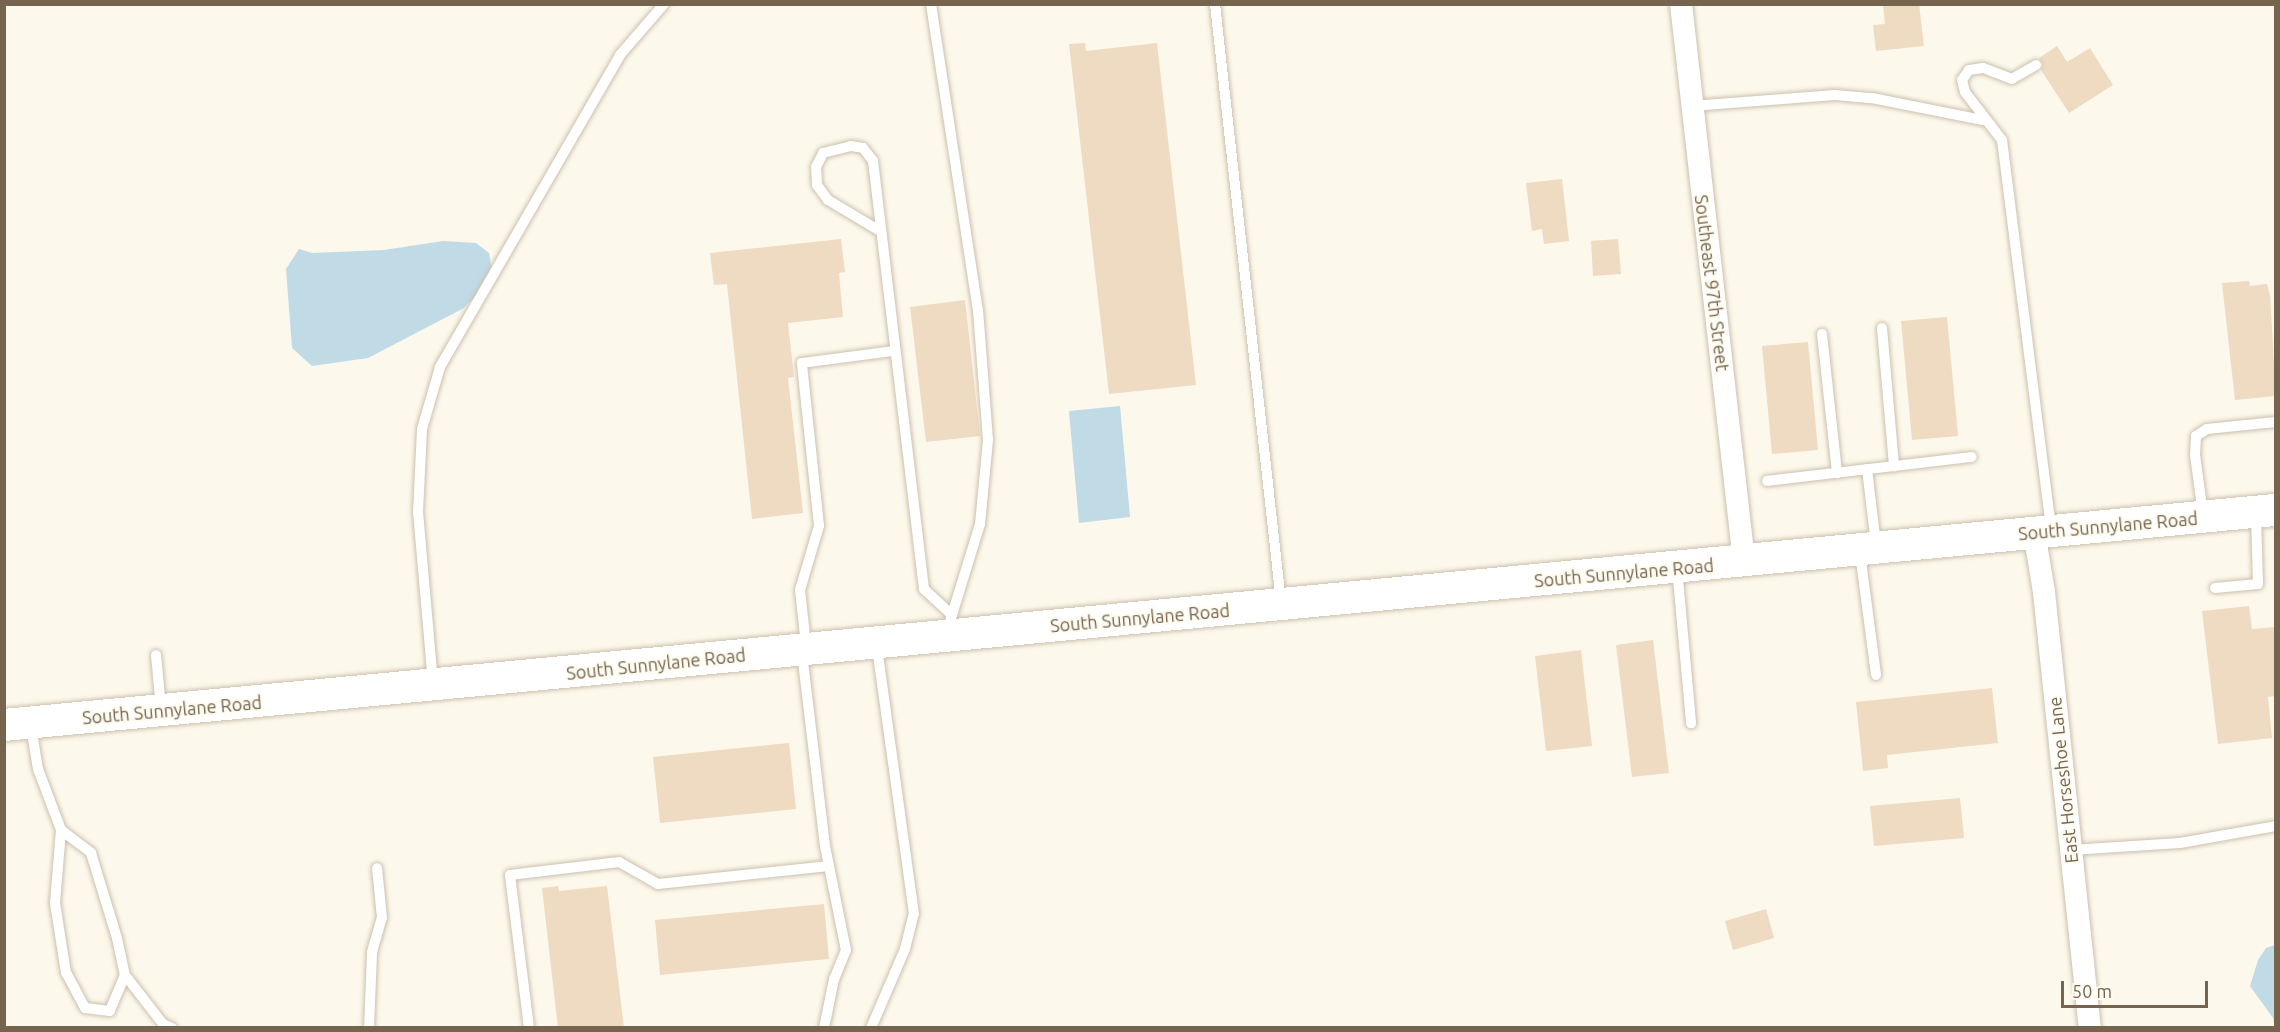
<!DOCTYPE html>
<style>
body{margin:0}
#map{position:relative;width:2280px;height:1032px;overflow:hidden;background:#fcf8eb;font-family:Ubuntu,sans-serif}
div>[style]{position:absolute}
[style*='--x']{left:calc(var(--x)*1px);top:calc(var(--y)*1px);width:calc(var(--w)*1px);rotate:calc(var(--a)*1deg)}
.water>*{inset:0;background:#c0dae6}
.building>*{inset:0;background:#eedbc2}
.roads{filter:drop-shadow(0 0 2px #ccc0ae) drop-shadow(0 0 2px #ccc0ae)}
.lane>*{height:10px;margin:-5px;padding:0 5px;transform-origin:5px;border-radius:5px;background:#fff}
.street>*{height:22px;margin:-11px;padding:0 11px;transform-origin:11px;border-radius:11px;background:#fff}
.secondary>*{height:32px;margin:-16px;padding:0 16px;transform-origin:16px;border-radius:16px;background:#fff}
span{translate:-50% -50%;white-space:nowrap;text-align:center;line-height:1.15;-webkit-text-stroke:4.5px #fefcf2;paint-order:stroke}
.street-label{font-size:18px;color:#77644e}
.frame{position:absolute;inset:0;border:6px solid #77644e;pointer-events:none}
.scale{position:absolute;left:2061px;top:981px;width:147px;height:27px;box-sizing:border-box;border:3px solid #77644e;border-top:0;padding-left:8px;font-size:18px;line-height:21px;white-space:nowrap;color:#77644e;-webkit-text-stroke:4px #fefcf2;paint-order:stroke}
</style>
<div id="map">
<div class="water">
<i style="clip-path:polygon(443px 241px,476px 243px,489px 253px,493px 276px,464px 308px,368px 358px,312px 366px,292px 348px,286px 269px,299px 249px,312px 253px,384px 250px)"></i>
<i style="clip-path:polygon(1120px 406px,1130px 517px,1079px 523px,1069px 411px)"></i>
<i style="clip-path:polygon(2275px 945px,2276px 1027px,2275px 1028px,2273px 1018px,2250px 986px,2258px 960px,2266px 948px)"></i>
</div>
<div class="building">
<i style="clip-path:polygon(1883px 4px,1919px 4px,1924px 46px,1876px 51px,1873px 25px,1885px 24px)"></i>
<i style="clip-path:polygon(1085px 43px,1086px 51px,1157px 43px,1196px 385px,1109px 394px,1069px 44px)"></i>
<i style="clip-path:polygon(2057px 46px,2067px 62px,2090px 48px,2113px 85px,2069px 113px,2041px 70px,2043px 64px,2039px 58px)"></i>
<i style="clip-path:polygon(1562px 179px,1569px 241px,1544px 244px,1542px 229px,1532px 231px,1526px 183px)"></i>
<i style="clip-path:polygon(841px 239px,845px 272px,839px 273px,843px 317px,788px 323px,794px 377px,788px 378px,803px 513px,752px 519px,727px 284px,714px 285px,710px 253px)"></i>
<i style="clip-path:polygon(1618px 239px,1621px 274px,1593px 276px,1591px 241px)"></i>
<i style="clip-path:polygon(2249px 281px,2250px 286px,2267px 284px,2270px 295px,2276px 396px,2235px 400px,2222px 283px)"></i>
<i style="clip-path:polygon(965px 300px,980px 436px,926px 442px,910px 307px)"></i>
<i style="clip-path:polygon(1947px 317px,1958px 436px,1912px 440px,1901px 321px)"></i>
<i style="clip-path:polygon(1808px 342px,1818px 450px,1772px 454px,1762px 346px)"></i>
<i style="clip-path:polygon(2249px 606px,2252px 629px,2276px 627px,2276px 696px,2268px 697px,2272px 738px,2218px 744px,2202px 611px)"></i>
<i style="clip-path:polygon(1653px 640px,1669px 773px,1632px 777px,1616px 645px)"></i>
<i style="clip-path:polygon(1581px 650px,1592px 746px,1546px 751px,1535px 656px)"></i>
<i style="clip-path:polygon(1992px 688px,1998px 743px,1887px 755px,1888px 768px,1863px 771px,1856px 702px)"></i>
<i style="clip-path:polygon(789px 743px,796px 809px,660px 823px,653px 757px)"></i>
<i style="clip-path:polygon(1960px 798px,1964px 838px,1874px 846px,1870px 806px)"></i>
<i style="clip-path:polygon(558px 886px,559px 891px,607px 886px,624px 1028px,558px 1028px,542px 888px)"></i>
<i style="clip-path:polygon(824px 904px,829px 959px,660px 975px,655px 920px)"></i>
<i style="clip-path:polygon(1766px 909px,1774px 938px,1733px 950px,1725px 921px)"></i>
</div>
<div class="roads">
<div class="lane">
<i style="--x:931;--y:4;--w:310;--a:81.3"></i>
<i style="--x:978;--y:310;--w:130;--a:85.6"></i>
<i style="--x:988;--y:440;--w:84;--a:95.4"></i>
<i style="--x:980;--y:524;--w:112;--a:107.1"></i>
<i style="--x:1215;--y:4;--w:602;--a:83.7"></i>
<i style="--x:2036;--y:65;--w:28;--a:150"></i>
<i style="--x:2012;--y:79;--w:31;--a:-159"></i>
<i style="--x:1983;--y:68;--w:14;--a:172"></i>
<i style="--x:1969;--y:70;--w:12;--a:125"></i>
<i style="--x:1962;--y:80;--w:12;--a:76"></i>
<i style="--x:1965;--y:92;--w:61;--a:52.4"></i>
<i style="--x:2002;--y:140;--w:393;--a:82.8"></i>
<i style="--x:1692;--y:106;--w:143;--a:-4.4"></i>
<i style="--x:1835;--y:95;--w:37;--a:5"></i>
<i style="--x:1872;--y:98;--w:117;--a:11.3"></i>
<i style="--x:880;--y:231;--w:61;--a:-149.2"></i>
<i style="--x:828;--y:200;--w:19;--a:-126"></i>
<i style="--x:817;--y:185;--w:18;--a:-93"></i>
<i style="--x:816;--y:167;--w:16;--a:-63"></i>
<i style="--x:823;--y:153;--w:29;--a:-14"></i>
<i style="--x:851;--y:146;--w:12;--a:9"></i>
<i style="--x:863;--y:148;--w:16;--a:52"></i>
<i style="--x:873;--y:161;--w:431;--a:83.2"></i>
<i style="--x:924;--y:589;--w:38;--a:43"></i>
<i style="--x:1882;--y:328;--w:139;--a:85"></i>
<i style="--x:1822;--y:334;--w:140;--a:83.8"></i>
<i style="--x:1867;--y:469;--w:77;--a:83.2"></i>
<i style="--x:1767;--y:481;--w:206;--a:-6.7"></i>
<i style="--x:2203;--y:514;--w:60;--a:-97.7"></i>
<i style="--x:2195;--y:455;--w:19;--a:-87"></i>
<i style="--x:2196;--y:436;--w:13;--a:-32"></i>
<i style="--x:2207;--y:429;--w:69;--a:-5.8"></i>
<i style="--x:1860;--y:553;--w:123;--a:82.5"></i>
<i style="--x:1677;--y:568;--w:156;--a:84.8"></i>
<i style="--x:2215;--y:588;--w:43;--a:-5.3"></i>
<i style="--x:2258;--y:584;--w:69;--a:-91.7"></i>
<i style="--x:806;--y:645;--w:55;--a:-96.2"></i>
<i style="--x:800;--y:590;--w:67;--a:-73.5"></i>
<i style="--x:819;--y:526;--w:164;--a:-96"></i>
<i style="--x:802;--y:363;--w:92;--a:-7.5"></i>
<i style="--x:802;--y:653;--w:194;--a:83.2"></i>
<i style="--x:825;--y:846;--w:106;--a:78.6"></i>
<i style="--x:846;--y:950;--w:31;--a:112"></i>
<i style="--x:834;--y:979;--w:50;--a:101.5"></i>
<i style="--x:156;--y:655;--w:53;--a:84.6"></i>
<i style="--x:433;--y:683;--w:172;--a:-95"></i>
<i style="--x:418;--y:512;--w:83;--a:-87.2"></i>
<i style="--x:422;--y:429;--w:65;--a:-73.8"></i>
<i style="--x:440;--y:367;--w:360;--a:-60"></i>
<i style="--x:620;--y:55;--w:67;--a:-49.2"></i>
<i style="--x:31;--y:726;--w:44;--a:80.8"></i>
<i style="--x:38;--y:769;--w:65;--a:69.3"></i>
<i style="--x:61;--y:830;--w:38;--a:37"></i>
<i style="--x:91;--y:853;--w:89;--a:73"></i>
<i style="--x:117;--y:938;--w:38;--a:78"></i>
<i style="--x:125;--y:975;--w:39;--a:113"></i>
<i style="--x:110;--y:1011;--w:25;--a:-173"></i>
<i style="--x:85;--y:1008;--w:40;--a:-118"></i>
<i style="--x:66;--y:973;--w:71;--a:-98.9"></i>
<i style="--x:55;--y:903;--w:73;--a:-85.3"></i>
<i style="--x:2071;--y:850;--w:109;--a:-3.7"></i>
<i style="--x:2180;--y:843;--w:97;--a:-10"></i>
<i style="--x:125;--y:975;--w:62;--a:52.2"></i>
<i style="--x:163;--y:1024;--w:10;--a:24"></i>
<i style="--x:369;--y:1028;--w:76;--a:-87.7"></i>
<i style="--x:372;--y:952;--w:35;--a:-74"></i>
<i style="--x:382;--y:918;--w:50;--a:-95.7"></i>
<i style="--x:529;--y:1028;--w:154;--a:-97.1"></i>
<i style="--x:510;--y:875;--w:110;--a:-6.8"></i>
<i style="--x:619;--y:862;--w:45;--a:29.4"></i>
<i style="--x:658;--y:884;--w:172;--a:-6"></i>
<i style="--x:871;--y:1028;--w:86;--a:-66.7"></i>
<i style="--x:905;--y:949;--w:36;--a:-76"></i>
<i style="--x:914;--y:914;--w:271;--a:-97.9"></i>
</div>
<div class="street">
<i style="--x:1681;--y:4;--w:561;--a:83.55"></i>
<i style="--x:2034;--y:532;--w:61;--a:80.5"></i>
<i style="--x:2044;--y:592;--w:438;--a:84"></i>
</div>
<div class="secondary">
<i style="--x:4;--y:725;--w:2282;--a:-5.41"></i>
</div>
</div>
<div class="street-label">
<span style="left:1712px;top:283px;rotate:83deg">Southeast 97th Street</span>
<span style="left:2108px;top:526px;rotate:-5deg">South Sunnylane Road</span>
<span style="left:1624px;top:573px;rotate:-5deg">South Sunnylane Road</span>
<span style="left:1140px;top:618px;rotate:-5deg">South Sunnylane Road</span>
<span style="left:656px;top:664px;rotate:-6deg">South Sunnylane Road</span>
<span style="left:172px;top:710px;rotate:-5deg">South Sunnylane Road</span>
<span style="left:2063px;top:780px;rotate:-96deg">East Horseshoe Lane</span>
</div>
<div class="frame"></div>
<div class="scale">50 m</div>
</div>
